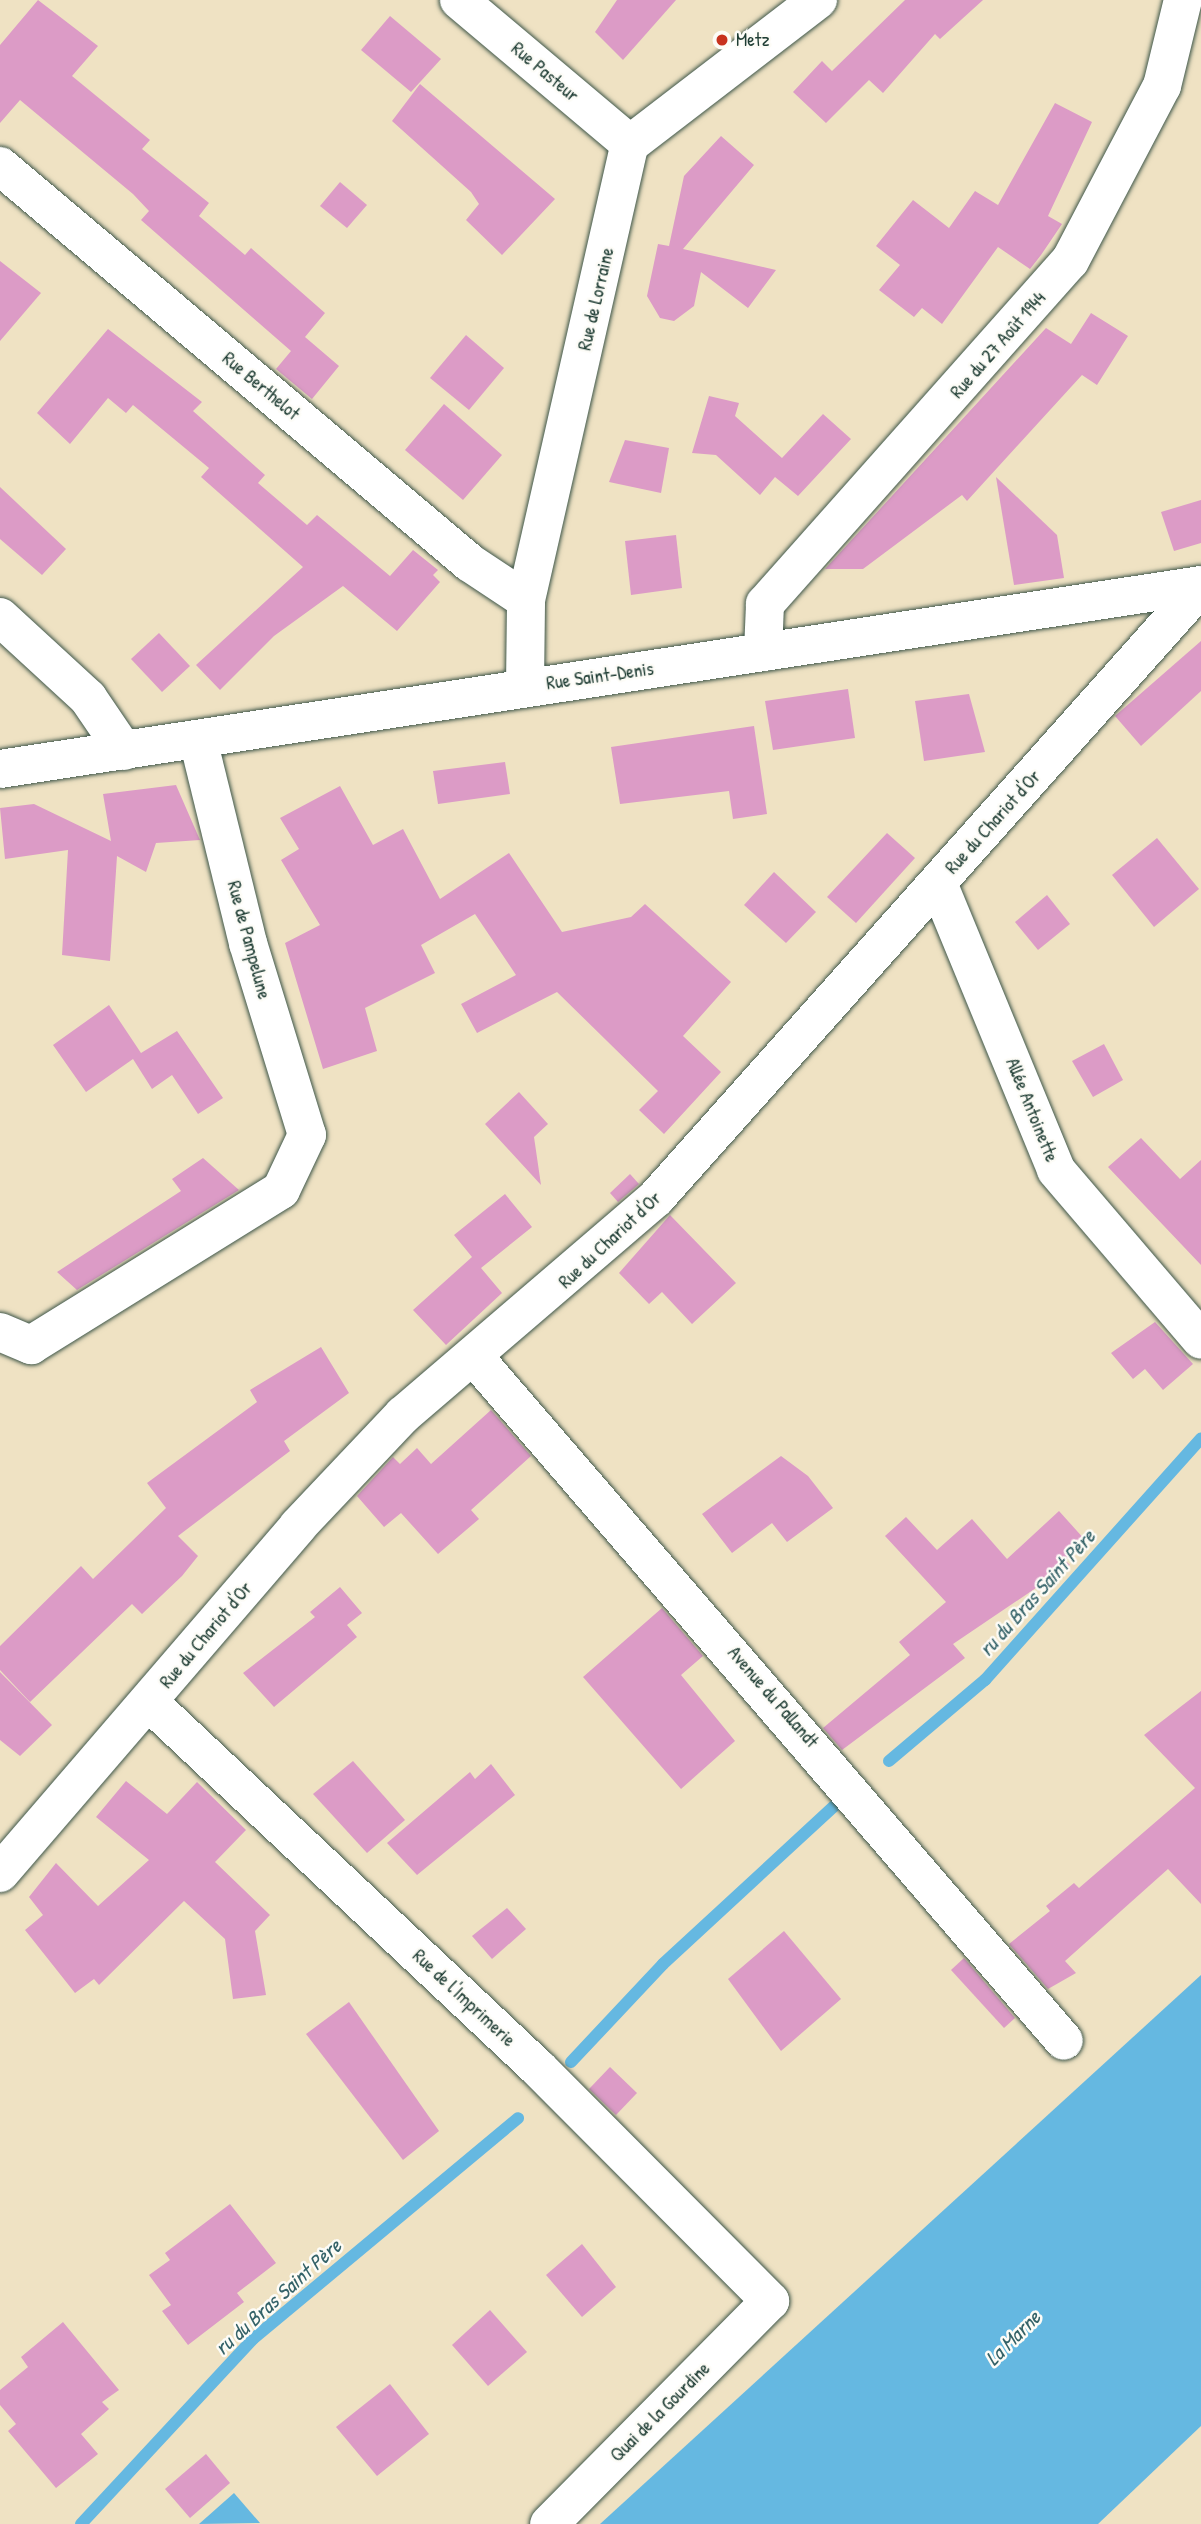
<!DOCTYPE html>
<meta charset="utf-8">
<style>
body{margin:0}
#map{position:relative;width:1201px;height:2524px;overflow:hidden;background:#efe2c3;font-family:"Patrick Hand",sans-serif}
div>[style]{position:absolute}
[style*='--x']{left:calc(var(--x)*1px);top:calc(var(--y)*1px);width:calc(var(--w)*1px);rotate:calc(var(--a)*1deg)}
.water>*{inset:0;background:#65b8e1}
.stream>*{height:12px;margin:-6px;padding:0 6px;transform-origin:6px;border-radius:6px;background:#65b8e1}
.building>*{inset:0;background:#dc9bc6}
.roads{filter:drop-shadow(0 0 2px #3e5649) drop-shadow(0 0 2px #3e5649)}
.street>*{height:38px;margin:-19px;padding:0 19px;transform-origin:19px;border-radius:19px;background:#fff}
.secondary>*{height:38px;margin:-19px;padding:0 19px;transform-origin:19px;border-radius:19px;background:#fff}
.dots>*{width:19px;height:19px;translate:-50% -50%;box-sizing:border-box;border:4px solid #fdfcf7;border-radius:50%}
span{translate:-50% -50%;white-space:nowrap;text-align:center;line-height:1.15;-webkit-text-stroke:5px #fdfcf7;paint-order:stroke}
.poi-label{font-size:19px;color:#1f3d34}
.left{translate:0 -50%;text-align:left}
.street-label{font-size:19px;color:#1f3d34}
.water-label{font-size:21px;color:#346268;font-style:italic}
</style>
<div id="map">
<div class="water">
<i style="clip-path:polygon(1201px 1975px,1201px 2426px,1098px 2524px,600px 2524px)"></i>
<i style="clip-path:polygon(234px 2493px,260px 2523px,199px 2524px)"></i>
</div>
<div class="stream">
<i style="--x:889;--y:1761;--w:126;--a:-40.2"></i>
<i style="--x:985;--y:1680;--w:324;--a:-48.2"></i>
<i style="--x:571;--y:2062;--w:134;--a:-46.8"></i>
<i style="--x:663;--y:1964;--w:233;--a:-42.7"></i>
<i style="--x:81;--y:2524;--w:253;--a:-47.1"></i>
<i style="--x:253;--y:2339;--w:345;--a:-39.8"></i>
</div>
<div class="building">
<i style="clip-path:polygon(38px 0,98px 46px,72px 76px,150px 140px,142px 149px,209px 203px,199px 216px,245px 255px,251px 248px,325px 313px,305px 337px,339px 366px,312px 399px,276px 369px,291px 351px,141px 220px,149px 211px,133px 194px,20px 100px,0 123px,0 45px)"></i>
<i style="clip-path:polygon(617px 0,676px 0,623px 60px,595px 32px)"></i>
<i style="clip-path:polygon(905px 0,983px 0,940px 39px,935px 34px,883px 93px,869px 80px,826px 123px,793px 92px,822px 61px,832px 71px)"></i>
<i style="clip-path:polygon(390px 16px,441px 59px,411px 92px,361px 50px)"></i>
<i style="clip-path:polygon(420px 84px,555px 199px,502px 255px,466px 220px,479px 204px,471px 192px,392px 121px)"></i>
<i style="clip-path:polygon(1055px 103px,1092px 122px,1048px 216px,1062px 224px,1041px 255px,1030px 269px,998px 247px,942px 324px,922px 308px,914px 317px,879px 290px,900px 265px,876px 246px,913px 200px,949px 228px,975px 191px,998px 205px)"></i>
<i style="clip-path:polygon(721px 136px,754px 165px,683px 249px,776px 270px,748px 308px,701px 272px,694px 306px,674px 321px,660px 318px,647px 296px,658px 244px,669px 246px,684px 176px)"></i>
<i style="clip-path:polygon(340px 182px,367px 205px,347px 228px,320px 206px)"></i>
<i style="clip-path:polygon(0 261px,41px 293px,0 341px)"></i>
<i style="clip-path:polygon(1091px 313px,1128px 336px,1097px 385px,1082px 375px,967px 501px,962px 495px,863px 569px,825px 569px,1046px 328px,1071px 344px)"></i>
<i style="clip-path:polygon(108px 329px,202px 402px,193px 411px,265px 475px,258px 483px,307px 525px,317px 515px,390px 576px,413px 550px,438px 570px,433px 575px,440px 582px,397px 631px,343px 586px,274px 636px,220px 690px,196px 665px,303px 567px,201px 477px,209px 468px,133px 405px,126px 413px,108px 398px,70px 444px,37px 413px)"></i>
<i style="clip-path:polygon(466px 335px,504px 368px,469px 410px,430px 378px)"></i>
<i style="clip-path:polygon(709px 396px,739px 403px,735px 416px,782px 458px,823px 414px,851px 439px,798px 496px,775px 477px,760px 495px,716px 455px,692px 453px)"></i>
<i style="clip-path:polygon(444px 404px,502px 455px,463px 500px,405px 450px)"></i>
<i style="clip-path:polygon(625px 440px,669px 448px,661px 493px,609px 482px)"></i>
<i style="clip-path:polygon(996px 477px,1057px 535px,1064px 578px,1014px 585px)"></i>
<i style="clip-path:polygon(0 487px,66px 549px,42px 575px,0 539px)"></i>
<i style="clip-path:polygon(1201px 500px,1201px 543px,1174px 551px,1161px 512px)"></i>
<i style="clip-path:polygon(676px 535px,682px 588px,631px 595px,625px 541px)"></i>
<i style="clip-path:polygon(159px 633px,190px 666px,162px 692px,131px 659px)"></i>
<i style="clip-path:polygon(1201px 641px,1201px 691px,1141px 746px,1115px 716px)"></i>
<i style="clip-path:polygon(848px 689px,855px 738px,773px 750px,765px 701px)"></i>
<i style="clip-path:polygon(969px 694px,985px 752px,924px 761px,915px 701px)"></i>
<i style="clip-path:polygon(754px 726px,767px 814px,733px 819px,729px 791px,620px 804px,611px 747px)"></i>
<i style="clip-path:polygon(505px 762px,510px 794px,438px 804px,433px 771px)"></i>
<i style="clip-path:polygon(176px 785px,200px 840px,156px 843px,146px 872px,117px 856px,110px 961px,62px 955px,68px 850px,5px 859px,0 808px,34px 804px,111px 841px,103px 794px)"></i>
<i style="clip-path:polygon(340px 786px,373px 845px,403px 829px,440px 899px,509px 853px,562px 932px,631px 917px,645px 904px,731px 982px,683px 1036px,721px 1072px,664px 1134px,639px 1110px,658px 1091px,557px 992px,477px 1033px,461px 1004px,516px 975px,475px 914px,421px 945px,435px 973px,365px 1008px,377px 1051px,323px 1069px,285px 943px,320px 925px,281px 860px,299px 849px,280px 818px)"></i>
<i style="clip-path:polygon(887px 833px,915px 858px,856px 923px,827px 897px)"></i>
<i style="clip-path:polygon(1157px 838px,1199px 889px,1154px 927px,1112px 875px)"></i>
<i style="clip-path:polygon(774px 872px,816px 912px,786px 943px,744px 905px)"></i>
<i style="clip-path:polygon(1047px 895px,1070px 924px,1038px 950px,1015px 922px)"></i>
<i style="clip-path:polygon(109px 1005px,141px 1053px,177px 1031px,223px 1098px,198px 1114px,172px 1075px,152px 1089px,133px 1059px,86px 1092px,53px 1045px)"></i>
<i style="clip-path:polygon(1104px 1044px,1123px 1080px,1093px 1097px,1072px 1061px)"></i>
<i style="clip-path:polygon(519px 1092px,548px 1124px,534px 1137px,541px 1185px,485px 1124px)"></i>
<i style="clip-path:polygon(1141px 1138px,1180px 1179px,1201px 1160px,1201px 1265px,1108px 1167px)"></i>
<i style="clip-path:polygon(203px 1158px,239px 1190px,77px 1290px,57px 1272px,181px 1191px,172px 1179px)"></i>
<i style="clip-path:polygon(630px 1174px,639px 1184px,618px 1202px,610px 1193px)"></i>
<i style="clip-path:polygon(505px 1194px,532px 1227px,481px 1268px,502px 1293px,446px 1345px,413px 1310px,472px 1257px,454px 1235px)"></i>
<i style="clip-path:polygon(670px 1215px,736px 1283px,692px 1324px,662px 1292px,649px 1304px,619px 1273px)"></i>
<i style="clip-path:polygon(1155px 1322px,1193px 1364px,1163px 1390px,1145px 1369px,1133px 1379px,1111px 1353px)"></i>
<i style="clip-path:polygon(321px 1347px,349px 1393px,284px 1441px,290px 1451px,178px 1536px,198px 1556px,182px 1576px,142px 1614px,132px 1604px,30px 1702px,0 1670px,0 1646px,81px 1566px,93px 1579px,166px 1508px,147px 1483px,257px 1402px,250px 1390px)"></i>
<i style="clip-path:polygon(491px 1410px,531px 1456px,471px 1510px,479px 1519px,438px 1554px,401px 1513px,384px 1527px,357px 1496px,393px 1457px,400px 1464px,417px 1448px,431px 1464px)"></i>
<i style="clip-path:polygon(781px 1456px,808px 1476px,833px 1508px,787px 1542px,772px 1523px,732px 1553px,702px 1514px)"></i>
<i style="clip-path:polygon(1059px 1511px,1086px 1541px,1065px 1560px,1070px 1565px,953px 1644px,965px 1658px,842px 1750px,823px 1728px,910px 1655px,899px 1642px,946px 1602px,885px 1536px,906px 1517px,937px 1550px,972px 1519px,1007px 1559px)"></i>
<i style="clip-path:polygon(340px 1587px,362px 1613px,347px 1625px,357px 1637px,274px 1707px,243px 1673px,315px 1617px,310px 1612px)"></i>
<i style="clip-path:polygon(662px 1608px,703px 1656px,681px 1675px,735px 1741px,681px 1789px,583px 1677px)"></i>
<i style="clip-path:polygon(0 1672px,52px 1725px,20px 1756px,0 1740px)"></i>
<i style="clip-path:polygon(1201px 1691px,1201px 1904px,1168px 1869px,1065px 1961px,1076px 1973px,1048px 1989px,1009px 1944px,1050px 1911px,1046px 1906px,1074px 1883px,1079px 1888px,1195px 1788px,1144px 1735px)"></i>
<i style="clip-path:polygon(353px 1761px,405px 1820px,367px 1853px,313px 1794px)"></i>
<i style="clip-path:polygon(491px 1764px,515px 1795px,417px 1875px,387px 1843px,470px 1772px,475px 1779px)"></i>
<i style="clip-path:polygon(126px 1781px,167px 1814px,197px 1782px,246px 1830px,215px 1862px,270px 1915px,255px 1931px,266px 1995px,233px 1999px,225px 1939px,184px 1901px,99px 1985px,94px 1979px,75px 1993px,25px 1930px,43px 1915px,29px 1897px,56px 1863px,98px 1906px,149px 1860px,96px 1817px)"></i>
<i style="clip-path:polygon(507px 1908px,526px 1929px,492px 1959px,472px 1936px)"></i>
<i style="clip-path:polygon(784px 1931px,841px 1999px,781px 2051px,728px 1979px)"></i>
<i style="clip-path:polygon(964px 1958px,1015px 2018px,1004px 2028px,951px 1970px)"></i>
<i style="clip-path:polygon(349px 2002px,439px 2131px,403px 2160px,306px 2034px)"></i>
<i style="clip-path:polygon(610px 2067px,637px 2093px,616px 2115px,589px 2089px)"></i>
<i style="clip-path:polygon(230px 2204px,276px 2263px,237px 2293px,244px 2302px,188px 2345px,162px 2311px,171px 2305px,149px 2275px,170px 2260px,165px 2253px)"></i>
<i style="clip-path:polygon(582px 2244px,616px 2287px,582px 2317px,546px 2275px)"></i>
<i style="clip-path:polygon(490px 2310px,527px 2352px,488px 2386px,452px 2345px)"></i>
<i style="clip-path:polygon(63px 2322px,119px 2390px,102px 2402px,109px 2409px,81px 2434px,98px 2454px,56px 2488px,8px 2431px,16px 2424px,0 2405px,0 2390px,28px 2367px,21px 2357px)"></i>
<i style="clip-path:polygon(390px 2384px,429px 2434px,377px 2476px,336px 2427px)"></i>
<i style="clip-path:polygon(206px 2454px,230px 2483px,190px 2518px,165px 2489px)"></i>
</div>
<div class="roads">
<div class="street">
<i style="--x:459;--y:0;--w:224;--a:40.1"></i>
<i style="--x:0;--y:166;--w:615;--a:40.19"></i>
<i style="--x:470;--y:563;--w:67;--a:33.5"></i>
<i style="--x:0;--y:617;--w:120;--a:42.6"></i>
<i style="--x:88;--y:698;--w:64;--a:55.8"></i>
<i style="--x:763;--y:652;--w:48;--a:-87.6"></i>
<i style="--x:765;--y:604;--w:459;--a:-48.4"></i>
<i style="--x:1070;--y:261;--w:198;--a:-62.3"></i>
<i style="--x:1162;--y:86;--w:89;--a:-76.3"></i>
<i style="--x:938;--y:883;--w:310;--a:67.6"></i>
<i style="--x:1056;--y:1170;--w:223;--a:49.5"></i>
<i style="--x:0;--y:1332;--w:34;--a:23"></i>
<i style="--x:31;--y:1345;--w:294;--a:-31.8"></i>
<i style="--x:281;--y:1190;--w:61;--a:-64.7"></i>
<i style="--x:307;--y:1135;--w:201;--a:-107.1"></i>
<i style="--x:248;--y:943;--w:206;--a:-103.8"></i>
<i style="--x:476;--y:1359;--w:900;--a:49.23"></i>
<i style="--x:150;--y:1703;--w:533;--a:43.25"></i>
<i style="--x:538;--y:2068;--w:329;--a:45.1"></i>
<i style="--x:770;--y:2301;--w:314;--a:134.7"></i>
<i style="--x:0;--y:1873;--w:457;--a:-49.3"></i>
<i style="--x:298;--y:1526;--w:153;--a:-46.6"></i>
<i style="--x:403;--y:1415;--w:333;--a:-40.6"></i>
<i style="--x:656;--y:1198;--w:819;--a:-48.27"></i>
</div>
<div class="secondary">
<i style="--x:525;--y:686;--w:86;--a:-89.3"></i>
<i style="--x:526;--y:600;--w:468;--a:-77.2"></i>
<i style="--x:630;--y:144;--w:237;--a:-37.5"></i>
<i style="--x:0;--y:769;--w:1215;--a:-8.71"></i>
</div>
</div>
<div class="dots">
<i style="left:722px;top:40px;background:#c8321e"></i>
</div>
<div class="poi-label">
<span class="left" style="left:736px;top:40px">Metz</span>
</div>
<div class="street-label">
<span style="left:545px;top:72px;rotate:40deg">Rue Pasteur</span>
<span style="left:596px;top:299px;rotate:-77deg">Rue de Lorraine</span>
<span style="left:998px;top:345px;rotate:-49deg">Rue du 27 Août 1944</span>
<span style="left:261px;top:386px;rotate:40deg">Rue Berthelot</span>
<span style="left:600px;top:676px;rotate:-8deg">Rue Saint-Denis</span>
<span style="left:993px;top:822px;rotate:-48deg">Rue du Chariot d'Or</span>
<span style="left:249px;top:940px;rotate:75deg">Rue de Pampelune</span>
<span style="left:1032px;top:1110px;rotate:68deg">Allée Antoinette</span>
<span style="left:610px;top:1240px;rotate:-43deg">Rue du Chariot d'Or</span>
<span style="left:206px;top:1635px;rotate:-50deg">Rue du Chariot d'Or</span>
<span style="left:773px;top:1697px;rotate:49deg">Avenue du Pallandt</span>
<span style="left:464px;top:1998px;rotate:43deg">Rue de l'Imprimerie</span>
<span style="left:660px;top:2412px;rotate:-45deg">Quai de la Gourdine</span>
</div>
<div class="water-label">
<span style="left:1037px;top:1593px;rotate:-48deg">ru du Bras Saint Père</span>
<span style="left:278px;top:2297px;rotate:-42deg">ru du Bras Saint Père</span>
<span style="left:1013px;top:2338px;rotate:-45deg">La Marne</span>
</div>
</div>
